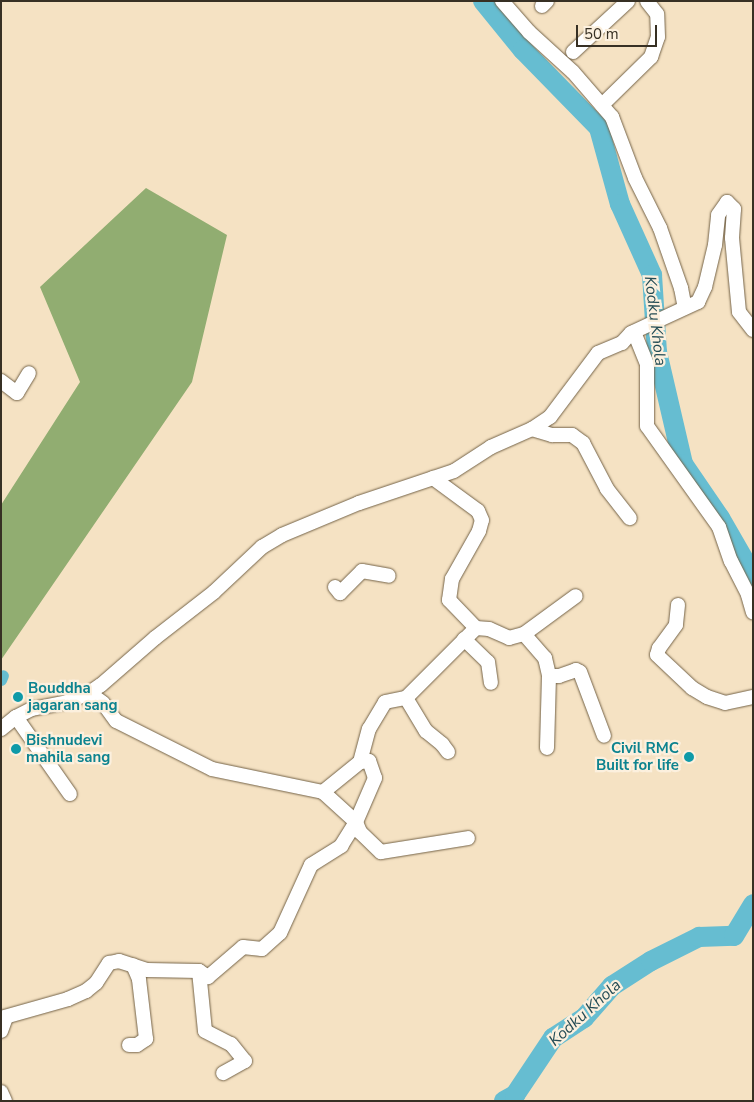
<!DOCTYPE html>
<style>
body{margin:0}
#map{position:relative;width:754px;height:1102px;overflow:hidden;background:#f5e2c3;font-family:"Nunito Sans",sans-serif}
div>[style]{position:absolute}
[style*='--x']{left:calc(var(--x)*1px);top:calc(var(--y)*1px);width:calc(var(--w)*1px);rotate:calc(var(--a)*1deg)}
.forest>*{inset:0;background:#91ad71}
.canal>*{height:11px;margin:-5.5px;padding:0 5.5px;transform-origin:5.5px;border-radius:5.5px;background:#66bdd1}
.river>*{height:20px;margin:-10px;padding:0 10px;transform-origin:10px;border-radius:10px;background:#66bdd1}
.roads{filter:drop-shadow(0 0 1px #746348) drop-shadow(0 0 1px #746348)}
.minor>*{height:14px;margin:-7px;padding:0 7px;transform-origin:7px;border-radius:7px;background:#fff}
.dots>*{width:14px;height:14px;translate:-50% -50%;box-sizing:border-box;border:2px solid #fcf0de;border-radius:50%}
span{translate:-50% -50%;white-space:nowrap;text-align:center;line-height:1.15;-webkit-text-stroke:4.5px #fcf0de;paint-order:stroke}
.culture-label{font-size:15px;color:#0d838f;font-weight:700}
.left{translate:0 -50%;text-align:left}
.right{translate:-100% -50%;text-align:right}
.water-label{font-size:16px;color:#244c55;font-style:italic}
.frame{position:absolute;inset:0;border:2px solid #373024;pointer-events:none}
.scale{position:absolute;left:576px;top:25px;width:81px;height:22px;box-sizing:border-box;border:2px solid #373024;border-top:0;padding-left:6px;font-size:15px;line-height:18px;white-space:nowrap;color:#373024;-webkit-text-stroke:4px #fcf0de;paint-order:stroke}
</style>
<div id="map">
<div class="forest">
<i style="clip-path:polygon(146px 188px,227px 235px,192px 382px,1px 660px,1px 505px,80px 382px,40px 287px)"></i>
</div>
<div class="canal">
<i style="--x:1;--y:680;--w:5;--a:-68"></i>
</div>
<div class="river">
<i style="--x:483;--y:1;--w:63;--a:50.8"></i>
<i style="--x:523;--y:50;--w:109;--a:45.7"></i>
<i style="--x:599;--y:128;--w:79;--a:74.6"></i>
<i style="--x:620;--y:204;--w:78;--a:65.7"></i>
<i style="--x:652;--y:275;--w:77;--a:86.3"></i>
<i style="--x:657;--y:352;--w:115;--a:76.9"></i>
<i style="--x:683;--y:464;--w:65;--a:55.6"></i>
<i style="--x:720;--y:518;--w:54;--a:60.1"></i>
<i style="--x:747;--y:565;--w:18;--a:71"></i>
<i style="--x:504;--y:1101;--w:13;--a:-29"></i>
<i style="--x:515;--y:1095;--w:69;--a:-56.3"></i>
<i style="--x:553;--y:1038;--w:37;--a:-33"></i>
<i style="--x:584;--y:1018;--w:43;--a:-48.8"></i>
<i style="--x:612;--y:986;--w:46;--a:-32.7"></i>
<i style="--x:651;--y:961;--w:54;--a:-26.6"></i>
<i style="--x:699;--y:937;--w:35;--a:-2"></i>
<i style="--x:734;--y:936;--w:37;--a:-59"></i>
</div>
<div class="roads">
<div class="minor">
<i style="--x:502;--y:1;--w:41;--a:48.9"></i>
<i style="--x:529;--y:32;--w:59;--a:42.3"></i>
<i style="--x:573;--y:72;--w:60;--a:49.1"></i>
<i style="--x:612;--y:117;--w:65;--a:69.3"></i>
<i style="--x:635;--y:178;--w:56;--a:63.4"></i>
<i style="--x:660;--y:228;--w:64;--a:70.7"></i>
<i style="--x:681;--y:288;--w:20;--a:79"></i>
<i style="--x:542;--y:6;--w:7;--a:-45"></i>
<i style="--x:573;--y:52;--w:75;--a:-42.8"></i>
<i style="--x:602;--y:105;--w:69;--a:-44.4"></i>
<i style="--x:651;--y:57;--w:21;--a:-71"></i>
<i style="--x:658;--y:37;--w:23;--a:-92"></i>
<i style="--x:657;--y:14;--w:16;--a:-128"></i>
<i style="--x:634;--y:332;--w:35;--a:68"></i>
<i style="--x:647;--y:365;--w:61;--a:90"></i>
<i style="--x:647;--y:426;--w:124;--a:54.5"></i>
<i style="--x:719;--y:527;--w:36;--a:71"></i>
<i style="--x:731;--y:561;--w:38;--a:63"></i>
<i style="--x:748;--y:595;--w:18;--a:74"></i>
<i style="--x:1;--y:381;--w:20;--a:37"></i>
<i style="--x:17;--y:393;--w:23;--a:-59"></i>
<i style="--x:532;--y:429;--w:21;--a:17"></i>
<i style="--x:552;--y:435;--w:20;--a:0"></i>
<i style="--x:572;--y:435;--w:14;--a:36"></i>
<i style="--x:583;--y:443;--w:52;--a:62.4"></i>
<i style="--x:607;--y:489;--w:37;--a:52"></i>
<i style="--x:335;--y:587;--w:8;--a:50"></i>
<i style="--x:340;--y:593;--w:31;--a:-45"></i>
<i style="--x:362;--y:571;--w:27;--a:10"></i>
<i style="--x:678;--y:605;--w:20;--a:96"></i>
<i style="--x:676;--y:625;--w:29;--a:126"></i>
<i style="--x:659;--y:648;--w:7;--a:106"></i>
<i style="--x:657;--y:655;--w:48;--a:43.3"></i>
<i style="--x:692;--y:688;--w:17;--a:31"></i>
<i style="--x:707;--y:697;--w:19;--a:18"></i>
<i style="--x:725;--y:703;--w:29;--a:-12"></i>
<i style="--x:476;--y:628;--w:13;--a:4"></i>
<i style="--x:489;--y:629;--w:22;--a:24"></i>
<i style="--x:509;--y:638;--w:16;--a:-15"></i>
<i style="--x:524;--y:634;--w:64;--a:-36.2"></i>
<i style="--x:524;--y:634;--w:32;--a:49"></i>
<i style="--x:545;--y:658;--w:18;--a:77"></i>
<i style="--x:549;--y:676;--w:72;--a:91.6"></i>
<i style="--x:464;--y:639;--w:33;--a:44"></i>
<i style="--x:488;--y:662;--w:21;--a:82"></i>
<i style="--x:549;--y:676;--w:10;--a:0"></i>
<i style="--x:559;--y:676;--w:18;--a:-19"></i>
<i style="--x:576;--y:670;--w:4;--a:27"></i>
<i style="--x:580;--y:672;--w:68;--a:69.4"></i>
<i style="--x:406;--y:698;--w:39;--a:59"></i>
<i style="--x:426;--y:731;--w:21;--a:39"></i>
<i style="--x:442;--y:744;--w:10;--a:53"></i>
<i style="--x:16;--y:717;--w:94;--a:55"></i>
<i style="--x:1;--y:729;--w:19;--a:-39"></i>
<i style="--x:16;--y:717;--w:18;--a:-27"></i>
<i style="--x:32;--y:709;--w:36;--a:-11"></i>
<i style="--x:67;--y:702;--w:24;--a:-22"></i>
<i style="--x:89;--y:693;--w:14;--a:-34"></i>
<i style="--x:101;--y:685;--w:72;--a:-41"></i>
<i style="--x:155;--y:638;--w:75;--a:-37.9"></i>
<i style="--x:214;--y:592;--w:66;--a:-43.2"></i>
<i style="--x:262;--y:547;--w:23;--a:-31"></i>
<i style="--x:282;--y:535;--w:83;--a:-22.6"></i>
<i style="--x:359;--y:503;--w:100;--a:-18.6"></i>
<i style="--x:454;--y:471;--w:44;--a:-33"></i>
<i style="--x:491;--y:447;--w:45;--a:-23.7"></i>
<i style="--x:532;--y:429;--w:22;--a:-34"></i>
<i style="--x:550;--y:417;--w:80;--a:-53.1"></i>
<i style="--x:598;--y:353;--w:26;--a:-23"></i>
<i style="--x:622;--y:343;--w:13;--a:-48"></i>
<i style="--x:631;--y:333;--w:74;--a:-24.8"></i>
<i style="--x:698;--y:302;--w:17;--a:-65"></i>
<i style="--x:705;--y:287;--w:43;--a:-76.6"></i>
<i style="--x:715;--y:245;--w:30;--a:-84"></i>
<i style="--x:718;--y:215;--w:16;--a:-55"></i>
<i style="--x:727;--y:202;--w:10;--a:45"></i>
<i style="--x:734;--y:209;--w:29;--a:94"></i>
<i style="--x:732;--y:238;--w:74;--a:84.6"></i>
<i style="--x:739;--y:312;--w:23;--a:52"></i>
<i style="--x:360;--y:762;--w:34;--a:-75"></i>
<i style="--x:369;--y:729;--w:31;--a:-59"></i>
<i style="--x:385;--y:702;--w:21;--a:-11"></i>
<i style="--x:406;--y:698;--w:99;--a:-45"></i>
<i style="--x:476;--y:628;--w:39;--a:-134"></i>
<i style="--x:449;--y:600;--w:21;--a:-82"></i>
<i style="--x:452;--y:579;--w:55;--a:-60.6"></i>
<i style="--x:479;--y:531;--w:11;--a:-75"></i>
<i style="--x:482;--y:520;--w:10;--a:-114"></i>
<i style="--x:478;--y:511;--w:56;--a:-143.7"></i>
<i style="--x:323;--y:792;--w:45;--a:42.3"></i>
<i style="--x:356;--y:822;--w:11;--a:68"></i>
<i style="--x:360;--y:832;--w:29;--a:44"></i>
<i style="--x:381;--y:852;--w:88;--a:-9.1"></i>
<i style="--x:199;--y:971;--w:60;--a:84.3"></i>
<i style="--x:205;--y:1031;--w:29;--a:27"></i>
<i style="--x:231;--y:1044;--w:22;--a:51"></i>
<i style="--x:245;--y:1061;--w:25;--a:151"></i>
<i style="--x:1;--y:1018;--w:70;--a:-15.8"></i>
<i style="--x:68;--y:999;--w:20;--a:-24"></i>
<i style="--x:86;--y:991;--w:13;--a:-39"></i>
<i style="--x:96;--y:983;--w:24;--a:-57"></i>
<i style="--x:109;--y:963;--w:10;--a:-11"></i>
<i style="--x:119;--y:961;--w:29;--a:18"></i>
<i style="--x:147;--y:970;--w:52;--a:1.1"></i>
<i style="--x:199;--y:971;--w:11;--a:34"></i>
<i style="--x:208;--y:977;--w:46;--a:-40.6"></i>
<i style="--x:243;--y:947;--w:19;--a:6"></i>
<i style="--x:262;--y:949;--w:24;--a:-42"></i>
<i style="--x:280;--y:933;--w:75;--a:-65.5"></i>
<i style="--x:311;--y:865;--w:36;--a:-32"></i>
<i style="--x:341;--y:846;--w:28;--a:-58"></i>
<i style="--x:356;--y:822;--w:48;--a:-66.6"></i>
<i style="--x:375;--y:778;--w:18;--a:-109"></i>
<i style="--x:369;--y:761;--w:9;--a:174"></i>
<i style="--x:360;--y:762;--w:48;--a:141"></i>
<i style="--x:323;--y:792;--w:113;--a:-168.3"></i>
<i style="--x:212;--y:769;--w:107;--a:-153.4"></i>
<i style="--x:116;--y:721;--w:22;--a:-126"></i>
<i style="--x:103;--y:703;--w:17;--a:-144"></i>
<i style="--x:1;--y:1031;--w:15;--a:-70"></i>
<i style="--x:129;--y:1045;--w:8;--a:0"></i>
<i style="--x:137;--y:1045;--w:11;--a:-34"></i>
<i style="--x:146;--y:1039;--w:60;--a:-96.7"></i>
<i style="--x:139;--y:979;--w:15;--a:-113"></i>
<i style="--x:1;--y:1092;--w:10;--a:66"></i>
</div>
</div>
<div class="dots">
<i style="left:18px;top:697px;background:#0f9aa8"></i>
<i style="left:16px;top:749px;background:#0f9aa8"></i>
<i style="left:689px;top:757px;background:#0f9aa8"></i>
</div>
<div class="culture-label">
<span class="left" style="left:28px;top:697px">Bouddha<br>jagaran sang</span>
<span class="left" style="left:26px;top:749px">Bishnudevi<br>mahila sang</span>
<span class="right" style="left:679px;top:757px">Civil RMC<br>Built for life</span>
</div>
<div class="water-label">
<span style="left:655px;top:321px;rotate:83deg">Kodku Khola</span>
<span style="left:585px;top:1013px;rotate:-42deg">Kodku Khola</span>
</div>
<div class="frame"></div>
<div class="scale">50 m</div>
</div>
